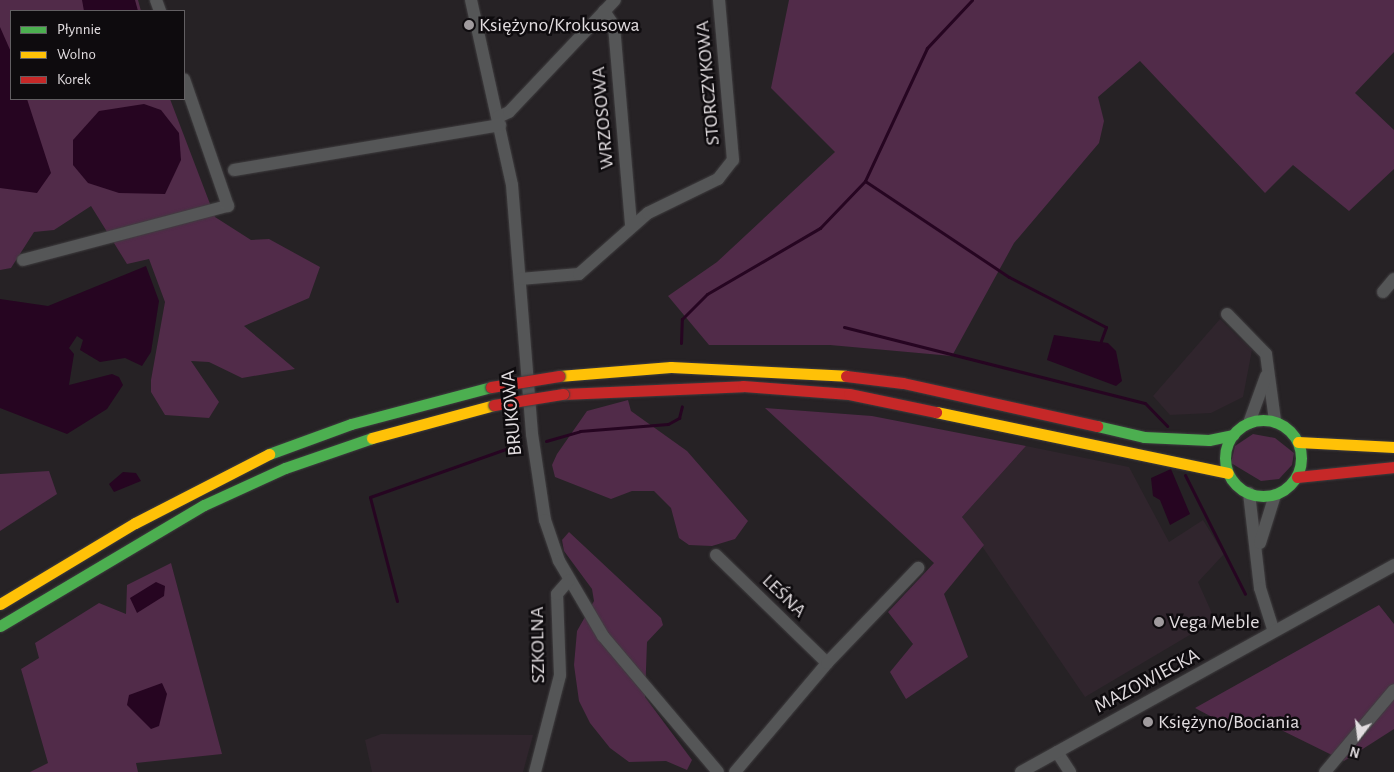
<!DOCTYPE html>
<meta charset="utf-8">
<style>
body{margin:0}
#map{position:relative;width:1394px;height:772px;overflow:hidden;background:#262225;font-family:"Alegreya Sans",sans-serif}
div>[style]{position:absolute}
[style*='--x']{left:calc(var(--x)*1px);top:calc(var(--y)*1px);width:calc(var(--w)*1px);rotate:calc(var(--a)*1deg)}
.built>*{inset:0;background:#30252d}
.green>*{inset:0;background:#512b49}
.water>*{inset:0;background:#260521}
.stream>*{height:3px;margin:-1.5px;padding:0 1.5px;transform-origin:1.5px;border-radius:1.5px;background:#260521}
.roads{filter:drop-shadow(0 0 1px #3f3d3f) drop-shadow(0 0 1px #3f3d3f)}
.street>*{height:12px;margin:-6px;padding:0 6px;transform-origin:6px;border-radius:6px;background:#555657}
.fast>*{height:11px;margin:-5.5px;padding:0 5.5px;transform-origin:5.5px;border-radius:5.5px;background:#4caf50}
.fast>.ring{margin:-5.5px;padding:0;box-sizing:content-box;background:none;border:11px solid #4caf50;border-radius:50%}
.slow>*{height:11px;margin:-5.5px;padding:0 5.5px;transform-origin:5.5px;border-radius:5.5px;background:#ffc107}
.jam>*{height:11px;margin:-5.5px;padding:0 5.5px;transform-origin:5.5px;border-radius:5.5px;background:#c62828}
.bridges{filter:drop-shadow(0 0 1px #3f3d3f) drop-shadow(0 0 1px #3f3d3f)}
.jam-bridge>*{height:11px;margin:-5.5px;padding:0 5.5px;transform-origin:5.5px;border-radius:5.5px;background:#c62828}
.dots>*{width:14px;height:14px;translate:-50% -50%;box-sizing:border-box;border:2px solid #0e0b0e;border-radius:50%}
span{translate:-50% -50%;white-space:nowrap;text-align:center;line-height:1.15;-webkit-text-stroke:5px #0e0b0e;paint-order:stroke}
.poi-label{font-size:20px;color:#e1dcdf}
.left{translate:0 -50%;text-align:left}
.street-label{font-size:20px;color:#e1dcdf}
.legend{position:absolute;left:10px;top:10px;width:175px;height:90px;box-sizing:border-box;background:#0e0b0e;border:1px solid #625f62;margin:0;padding:6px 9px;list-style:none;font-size:15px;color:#e1dcdf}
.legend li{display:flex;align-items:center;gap:10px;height:25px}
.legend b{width:25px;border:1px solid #625f62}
.north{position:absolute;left:1334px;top:712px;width:50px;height:50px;-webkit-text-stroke:4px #0e0b0e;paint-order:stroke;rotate:195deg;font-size:14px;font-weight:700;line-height:20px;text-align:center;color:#e1dcdf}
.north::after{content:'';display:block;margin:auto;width:18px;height:22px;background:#e1dcdf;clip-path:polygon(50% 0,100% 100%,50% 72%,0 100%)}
</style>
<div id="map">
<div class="built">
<i style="clip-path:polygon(1220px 319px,1252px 350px,1243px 397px,1211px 413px,1170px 415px,1153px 396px)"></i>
<i style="clip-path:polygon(1026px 446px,1129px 467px,1169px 542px,1203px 520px,1224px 554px,1198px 582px,1215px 620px,1085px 697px,962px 517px)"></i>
<i style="clip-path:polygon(381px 734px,533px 735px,523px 772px,372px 772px,365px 740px)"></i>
</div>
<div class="green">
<i style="clip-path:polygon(0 0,138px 0,141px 11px,11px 11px,11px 99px,170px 99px,215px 217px,251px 240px,269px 239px,320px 267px,309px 298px,244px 326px,295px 369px,242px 378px,209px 362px,191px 361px,219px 402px,209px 418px,165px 415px,151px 392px,151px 380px,165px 302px,149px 259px,127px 264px,91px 206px,54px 230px,34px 232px,11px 268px,0 270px)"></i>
<i style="clip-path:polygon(789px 0,1394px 0,1394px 52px,1355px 93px,1394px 130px,1394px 169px,1349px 211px,1293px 165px,1265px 193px,1140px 61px,1098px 97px,1104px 121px,1099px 143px,1014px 243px,952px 356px,830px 345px,709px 345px,668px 296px,717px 262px,835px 152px,771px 88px)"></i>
<i style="clip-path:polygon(628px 400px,631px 411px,687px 451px,748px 521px,735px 539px,712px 546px,689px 545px,679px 538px,671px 508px,654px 491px,632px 491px,611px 499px,555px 477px,552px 465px,557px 454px,587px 411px)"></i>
<i style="clip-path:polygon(765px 408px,872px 416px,1026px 446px,962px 517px,984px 545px,944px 594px,968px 657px,906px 699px,890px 672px,913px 644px,888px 612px,934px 563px)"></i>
<i style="clip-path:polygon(1253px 434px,1275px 438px,1294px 453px,1292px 465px,1279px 479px,1261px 481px,1231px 463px,1235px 446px)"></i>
<i style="clip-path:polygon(49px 471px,57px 494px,0 531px,0 474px)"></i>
<i style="clip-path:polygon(569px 532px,661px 618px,663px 625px,647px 642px,645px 697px,692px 760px,687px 770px,666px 761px,629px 762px,610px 748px,590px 723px,579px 701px,574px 665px,577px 631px,594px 601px,592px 589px,564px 551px,562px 540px)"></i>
<i style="clip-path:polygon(171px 563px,222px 754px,136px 763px,138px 772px,30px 772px,48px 763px,21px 669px,39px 658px,35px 643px,99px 603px,126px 614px,127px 585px)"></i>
<i style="clip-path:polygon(1379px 605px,1394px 624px,1394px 729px,1344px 761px,1261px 720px,1227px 725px,1195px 708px)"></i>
</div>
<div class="water">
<i style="clip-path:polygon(82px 0,135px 0,138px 11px,84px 11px)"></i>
<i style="clip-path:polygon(0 27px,11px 52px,11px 99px,27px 99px,51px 173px,37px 193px,0 188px)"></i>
<i style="clip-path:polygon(144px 104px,161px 110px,179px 133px,181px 160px,165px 194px,119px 193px,88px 183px,73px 165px,73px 140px,99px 111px)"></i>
<i style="clip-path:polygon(146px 266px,159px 301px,151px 352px,142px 366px,125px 358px,100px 362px,80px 350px,83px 340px,77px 336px,69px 348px,74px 354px,69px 385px,112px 374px,119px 377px,123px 385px,107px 409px,67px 434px,0 408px,0 299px,48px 306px)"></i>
<i style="clip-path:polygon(1054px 335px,1108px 343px,1116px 351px,1122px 381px,1116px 386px,1047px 360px)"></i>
<i style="clip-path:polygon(1171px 469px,1190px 514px,1170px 525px,1160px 500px,1153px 496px,1151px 478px)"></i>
<i style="clip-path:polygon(123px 472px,136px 473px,141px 481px,114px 492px,109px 484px)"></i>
<i style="clip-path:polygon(156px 582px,165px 586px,164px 596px,137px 613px,130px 598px)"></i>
<i style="clip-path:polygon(162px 683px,167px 694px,159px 726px,151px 729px,127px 705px,129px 695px)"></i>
</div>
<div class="stream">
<i style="--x:972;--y:0;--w:66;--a:133.2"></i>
<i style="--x:927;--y:48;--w:147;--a:115"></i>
<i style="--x:865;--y:181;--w:173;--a:33.7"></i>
<i style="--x:1009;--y:277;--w:109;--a:27.3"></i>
<i style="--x:1106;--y:327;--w:15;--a:110"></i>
<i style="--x:844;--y:327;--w:310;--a:14.2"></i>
<i style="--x:1145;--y:403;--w:32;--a:46"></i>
<i style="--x:681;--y:343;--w:24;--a:-88"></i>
<i style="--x:682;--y:319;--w:35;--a:-45"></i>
<i style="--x:707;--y:294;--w:131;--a:-30.3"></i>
<i style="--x:820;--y:228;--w:65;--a:-46.2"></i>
<i style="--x:546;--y:441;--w:35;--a:-16"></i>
<i style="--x:580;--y:431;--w:88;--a:-4.5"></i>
<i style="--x:668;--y:424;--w:13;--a:-29"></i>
<i style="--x:679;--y:418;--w:12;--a:-76"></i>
<i style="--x:1185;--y:475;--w:133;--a:63.2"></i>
<i style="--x:397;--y:601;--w:107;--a:-104.6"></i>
<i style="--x:370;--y:497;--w:159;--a:-19.5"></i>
</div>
<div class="roads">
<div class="street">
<i style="--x:156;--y:0;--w:12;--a:70"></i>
<i style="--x:471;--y:0;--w:189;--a:77.5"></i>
<i style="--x:512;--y:185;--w:250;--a:85.4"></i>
<i style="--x:532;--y:434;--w:87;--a:81.4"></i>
<i style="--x:545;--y:520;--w:43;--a:71.1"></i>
<i style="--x:559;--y:561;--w:87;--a:59.6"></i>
<i style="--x:603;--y:636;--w:178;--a:49.8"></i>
<i style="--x:604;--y:11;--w:18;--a:56"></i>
<i style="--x:614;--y:26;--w:200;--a:85.1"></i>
<i style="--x:498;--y:117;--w:12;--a:-24"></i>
<i style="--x:509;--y:112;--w:154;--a:-46.6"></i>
<i style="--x:234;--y:170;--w:270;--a:-9.6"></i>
<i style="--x:23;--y:260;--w:212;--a:-14.8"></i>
<i style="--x:228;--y:206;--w:134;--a:-109.1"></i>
<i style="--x:520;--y:279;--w:59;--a:-4.8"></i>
<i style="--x:579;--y:274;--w:92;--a:-41.5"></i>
<i style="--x:648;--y:213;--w:78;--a:-25.9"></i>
<i style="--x:718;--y:179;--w:24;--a:-52"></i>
<i style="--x:733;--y:160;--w:161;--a:-95"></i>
<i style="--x:1383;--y:292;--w:17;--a:-50"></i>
<i style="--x:1227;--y:314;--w:56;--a:45.7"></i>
<i style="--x:1266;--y:354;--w:68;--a:82.3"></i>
<i style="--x:1249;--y:423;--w:50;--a:-70.1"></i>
<i style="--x:1249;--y:493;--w:96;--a:83.4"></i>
<i style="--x:1260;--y:588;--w:43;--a:72.4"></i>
<i style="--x:1260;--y:543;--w:50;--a:-72.6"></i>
<i style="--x:716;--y:555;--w:155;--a:44.2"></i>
<i style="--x:1057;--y:752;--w:24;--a:57"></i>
<i style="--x:535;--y:772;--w:100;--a:-75.5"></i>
<i style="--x:560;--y:675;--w:81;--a:-92.1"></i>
<i style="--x:557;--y:594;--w:18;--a:-49"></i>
<i style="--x:735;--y:772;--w:143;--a:-49.8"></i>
<i style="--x:827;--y:663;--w:132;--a:-46.2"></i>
<i style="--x:1021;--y:772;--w:427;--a:-29"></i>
<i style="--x:1325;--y:772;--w:107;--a:-49.9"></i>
</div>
<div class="fast">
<i class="ring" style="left:1225px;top:420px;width:65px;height:65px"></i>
<i style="--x:1097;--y:426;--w:48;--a:13.2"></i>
<i style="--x:1144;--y:437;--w:65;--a:2.6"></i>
<i style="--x:1209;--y:440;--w:25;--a:-12"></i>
<i style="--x:269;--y:454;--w:87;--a:-20.1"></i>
<i style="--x:351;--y:424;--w:145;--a:-14.8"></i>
<i style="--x:0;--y:626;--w:237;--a:-30.7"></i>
<i style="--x:204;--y:505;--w:89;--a:-24.6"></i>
<i style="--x:285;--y:468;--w:92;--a:-19"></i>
</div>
<div class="slow">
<i style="--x:559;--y:376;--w:112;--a:-4.6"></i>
<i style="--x:671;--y:367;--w:175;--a:2.9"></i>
<i style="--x:936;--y:412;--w:298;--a:11.8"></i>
<i style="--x:372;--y:438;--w:126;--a:-15.1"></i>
<i style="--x:1298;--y:442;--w:96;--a:3"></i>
<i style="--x:0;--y:604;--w:157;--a:-31"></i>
<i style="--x:135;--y:523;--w:151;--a:-27.2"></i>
</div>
<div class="jam">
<i style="--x:846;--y:376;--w:57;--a:7"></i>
<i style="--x:903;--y:383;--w:199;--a:12.5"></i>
<i style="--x:563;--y:394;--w:180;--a:-2.5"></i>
<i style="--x:743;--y:386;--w:106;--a:4.3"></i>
<i style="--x:849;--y:394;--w:89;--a:11.7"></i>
<i style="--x:1297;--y:477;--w:98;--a:-5.9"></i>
</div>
</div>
<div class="bridges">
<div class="jam-bridge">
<i style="--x:491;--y:387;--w:69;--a:-9.2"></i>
<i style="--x:494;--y:405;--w:70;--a:-9.1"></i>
</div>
</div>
<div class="dots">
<i style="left:469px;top:25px;background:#a09b9e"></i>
<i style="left:1159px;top:622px;background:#a09b9e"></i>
<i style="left:1148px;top:722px;background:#a09b9e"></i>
</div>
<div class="poi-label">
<span class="left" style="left:479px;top:25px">Księżyno/Krokusowa</span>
<span class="left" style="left:1169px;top:622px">Vega Meble</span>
<span class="left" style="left:1158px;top:722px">Księżyno/Bociania</span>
</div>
<div class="street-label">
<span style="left:708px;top:83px;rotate:-95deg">STORCZYKOWA</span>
<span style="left:603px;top:118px;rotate:-95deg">WRZOSOWA</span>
<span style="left:512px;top:413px;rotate:-95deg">BRUKOWA</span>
<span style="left:784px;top:596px;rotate:44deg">LEŚNA</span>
<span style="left:538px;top:645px;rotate:-91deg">SZKOLNA</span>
<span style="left:1147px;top:681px;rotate:-28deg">MAZOWIECKA</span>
</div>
<ul class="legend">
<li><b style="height:6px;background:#4caf50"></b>Płynnie</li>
<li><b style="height:6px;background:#ffc107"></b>Wolno</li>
<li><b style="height:6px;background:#c62828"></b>Korek</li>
</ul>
<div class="north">N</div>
</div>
